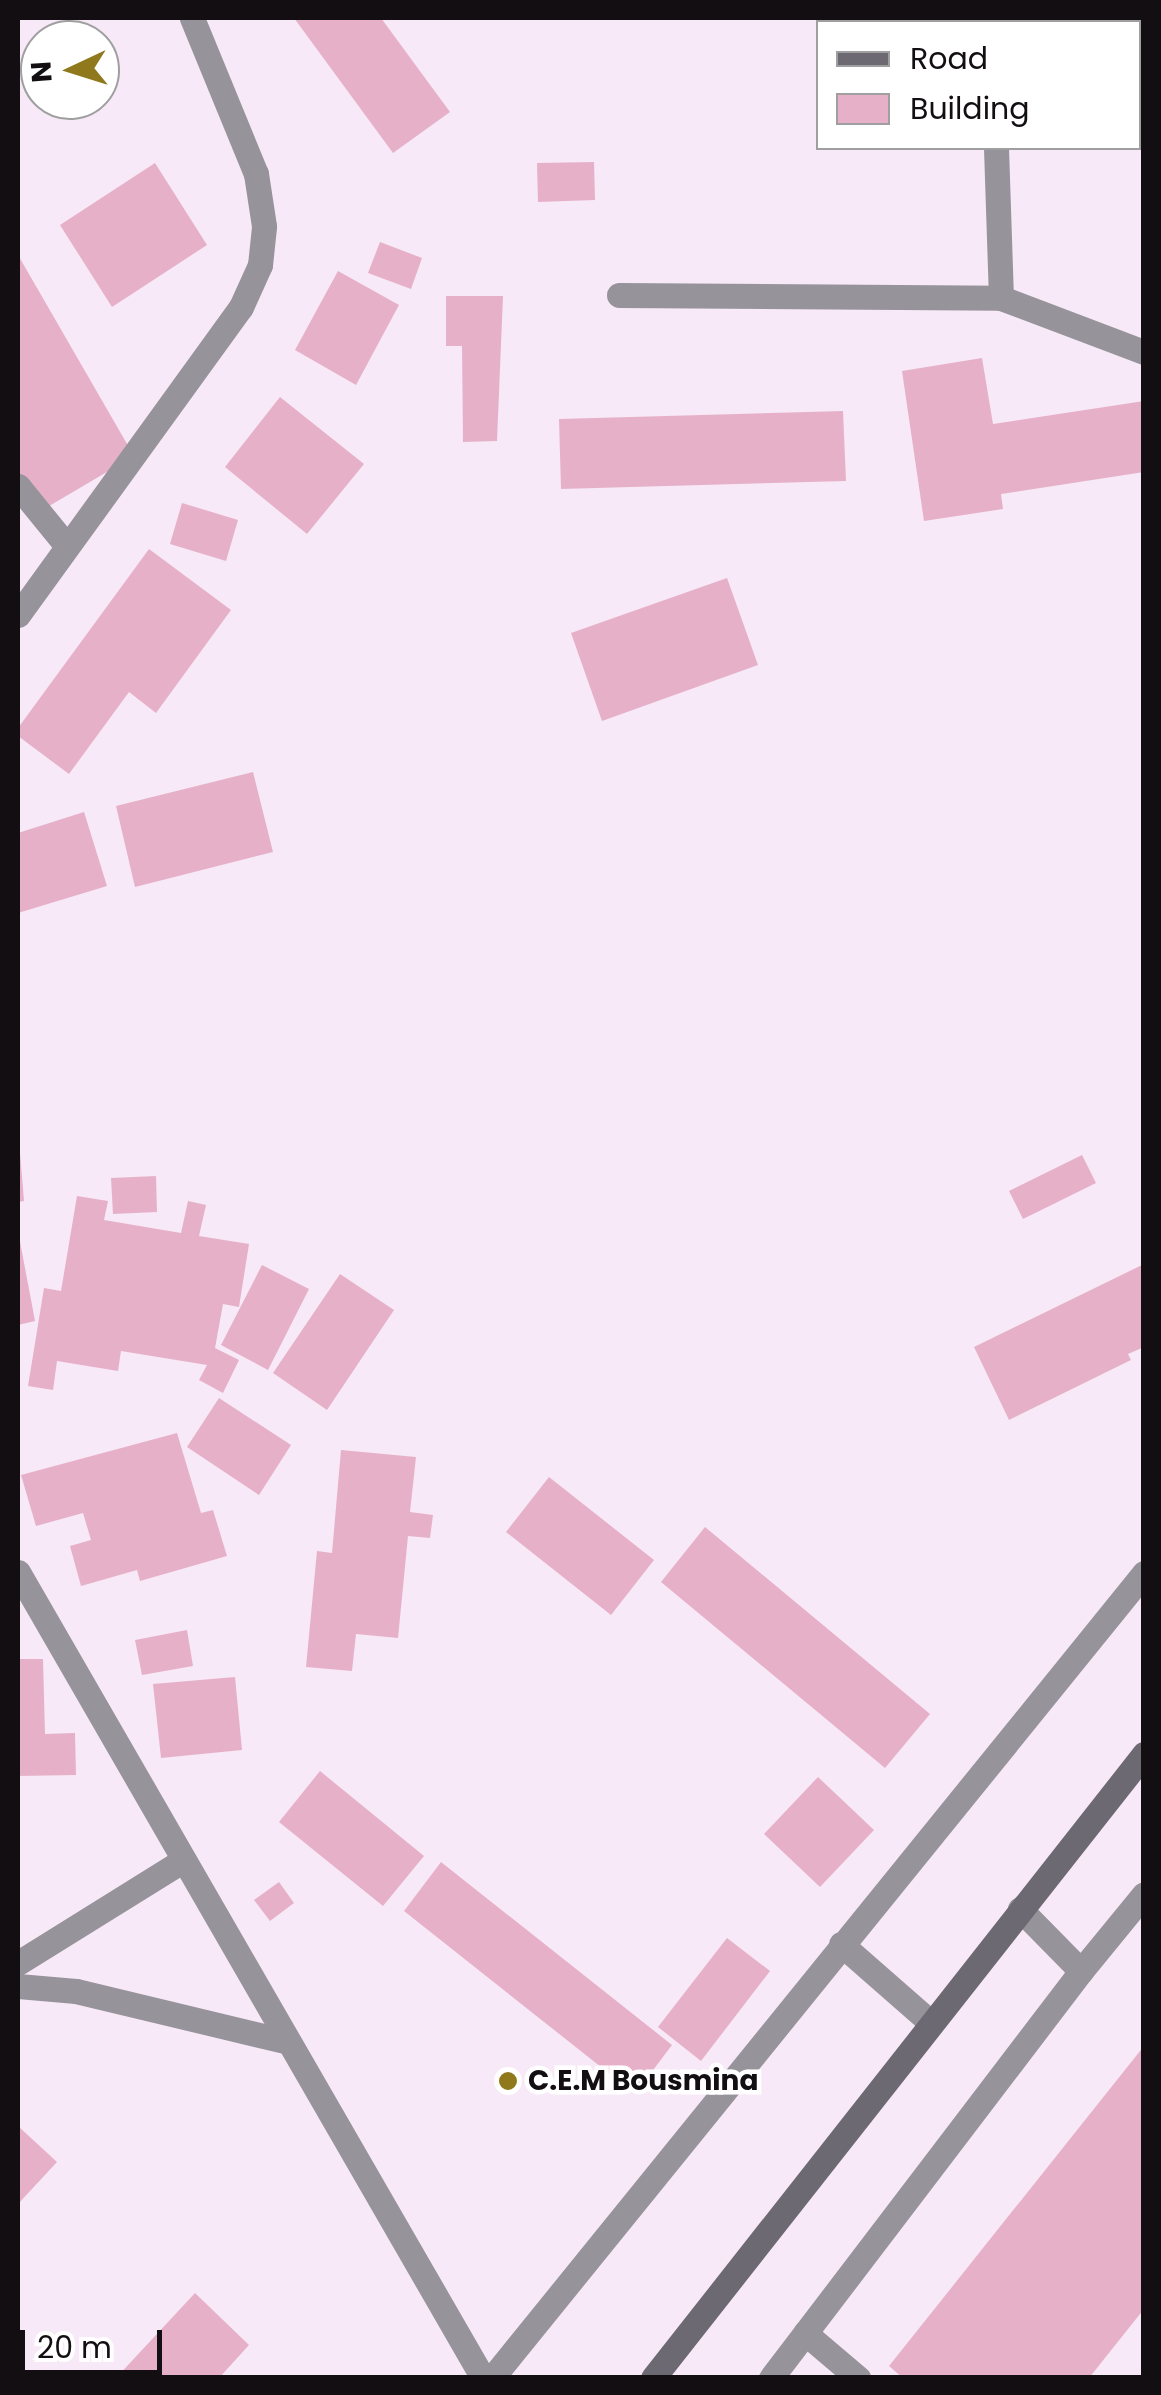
<!DOCTYPE html>
<style>
body{margin:0}
#map{position:relative;width:1161px;height:2395px;overflow:hidden;background:#f7e9f7;font-family:Poppins,sans-serif}
div>[style]{position:absolute}
[style*='--x']{left:calc(var(--x)*1px);top:calc(var(--y)*1px);width:calc(var(--w)*1px);rotate:calc(var(--a)*1deg)}
.building>*{inset:0;background:#e6b1c8}
.street>*{height:25px;margin:-12.5px;padding:0 12.5px;transform-origin:12.5px;border-radius:12.5px;background:#96939b}
.secondary>*{height:25px;margin:-12.5px;padding:0 12.5px;transform-origin:12.5px;border-radius:12.5px;background:#6c6973}
.dots>*{width:28px;height:28px;translate:-50% -50%;box-sizing:border-box;border:5px solid #fff;border-radius:50%}
span{translate:-50% -50%;white-space:nowrap;text-align:center;line-height:1.15;-webkit-text-stroke:9px #fff;paint-order:stroke}
.poi-label{font-size:28px;color:#120e12;font-weight:700}
.left{translate:0 -50%;text-align:left}
.frame{position:absolute;inset:0;border:20px solid #120e12;pointer-events:none}
.legend{position:absolute;left:816px;top:20px;width:325px;height:130px;box-sizing:border-box;background:#fff;border:2px solid #a09fa0;margin:0;padding:12px 18px;list-style:none;font-size:30px;color:#120e12}
.legend li{display:flex;align-items:center;gap:20px;height:50px}
.legend b{width:50px;border:2px solid #a09fa0}
.north{position:absolute;left:20px;top:20px;width:100px;height:100px;box-sizing:border-box;background:#fff;border:2px solid #a09fa0;border-radius:50%;rotate:266deg;font-size:28px;font-weight:700;line-height:40px;text-align:center;color:#120e12}
.north::after{content:'';display:block;margin:auto;width:35px;height:45px;background:#90781d;clip-path:polygon(50% 0,100% 100%,50% 72%,0 100%)}
.scale{position:absolute;left:20px;top:2330px;width:142px;height:45px;box-sizing:border-box;border:5px solid #120e12;border-top:0;padding-left:12px;font-size:30px;line-height:35px;white-space:nowrap;color:#120e12;-webkit-text-stroke:8px #fff;paint-order:stroke}
</style>
<div id="map">
<div class="building">
<i style="clip-path:polygon(294px 18px,381px 18px,450px 112px,393px 153px)"></i>
<i style="clip-path:polygon(835px 18px,905px 18px,905px 22px,836px 22px)"></i>
<i style="clip-path:polygon(594px 162px,595px 200px,538px 202px,537px 163px)"></i>
<i style="clip-path:polygon(155px 163px,207px 245px,112px 307px,60px 225px)"></i>
<i style="clip-path:polygon(380px 242px,422px 258px,411px 289px,368px 273px)"></i>
<i style="clip-path:polygon(18px 255px,134px 456px,39px 512px,18px 474px)"></i>
<i style="clip-path:polygon(338px 271px,399px 305px,356px 385px,295px 350px)"></i>
<i style="clip-path:polygon(446px 296px,503px 296px,497px 441px,463px 442px,462px 346px,446px 346px)"></i>
<i style="clip-path:polygon(982px 358px,993px 424px,1144px 401px,1144px 472px,1001px 494px,1003px 509px,924px 521px,902px 371px)"></i>
<i style="clip-path:polygon(280px 397px,364px 464px,307px 534px,225px 467px)"></i>
<i style="clip-path:polygon(843px 411px,846px 481px,561px 489px,559px 419px)"></i>
<i style="clip-path:polygon(182px 503px,238px 520px,226px 561px,170px 544px)"></i>
<i style="clip-path:polygon(149px 549px,231px 610px,156px 713px,129px 692px,69px 774px,18px 736px,18px 728px)"></i>
<i style="clip-path:polygon(727px 578px,758px 665px,602px 721px,571px 633px)"></i>
<i style="clip-path:polygon(253px 772px,273px 852px,135px 887px,116px 806px)"></i>
<i style="clip-path:polygon(84px 812px,107px 886px,18px 913px,18px 833px)"></i>
<i style="clip-path:polygon(18px 1129px,24px 1201px,18px 1202px)"></i>
<i style="clip-path:polygon(1082px 1155px,1096px 1183px,1023px 1219px,1009px 1191px)"></i>
<i style="clip-path:polygon(156px 1176px,157px 1212px,113px 1214px,111px 1178px)"></i>
<i style="clip-path:polygon(77px 1196px,108px 1201px,104px 1220px,181px 1233px,188px 1201px,206px 1205px,199px 1236px,249px 1244px,239px 1307px,223px 1304px,215px 1348px,239px 1360px,223px 1393px,199px 1380px,207px 1365px,121px 1351px,118px 1371px,57px 1361px,53px 1390px,28px 1386px,44px 1288px,61px 1291px)"></i>
<i style="clip-path:polygon(19px 1236px,35px 1321px,18px 1325px,18px 1237px)"></i>
<i style="clip-path:polygon(1144px 1264px,1144px 1347px,1128px 1354px,1131px 1360px,1009px 1420px,974px 1347px)"></i>
<i style="clip-path:polygon(262px 1265px,309px 1289px,268px 1370px,221px 1345px)"></i>
<i style="clip-path:polygon(340px 1274px,394px 1310px,327px 1410px,273px 1373px)"></i>
<i style="clip-path:polygon(219px 1398px,291px 1445px,259px 1495px,187px 1447px)"></i>
<i style="clip-path:polygon(177px 1433px,201px 1513px,213px 1510px,227px 1556px,140px 1581px,137px 1570px,81px 1586px,70px 1546px,91px 1540px,83px 1513px,36px 1526px,21px 1475px)"></i>
<i style="clip-path:polygon(341px 1450px,416px 1457px,410px 1512px,433px 1515px,430px 1538px,408px 1536px,398px 1638px,356px 1634px,352px 1671px,306px 1667px,317px 1551px,332px 1553px)"></i>
<i style="clip-path:polygon(549px 1477px,654px 1560px,611px 1615px,506px 1532px)"></i>
<i style="clip-path:polygon(705px 1527px,930px 1714px,885px 1768px,661px 1582px)"></i>
<i style="clip-path:polygon(187px 1630px,193px 1666px,142px 1675px,135px 1640px)"></i>
<i style="clip-path:polygon(18px 1659px,43px 1659px,45px 1734px,75px 1733px,76px 1775px,18px 1776px)"></i>
<i style="clip-path:polygon(235px 1677px,242px 1750px,161px 1758px,153px 1684px)"></i>
<i style="clip-path:polygon(320px 1771px,424px 1856px,383px 1906px,279px 1822px)"></i>
<i style="clip-path:polygon(818px 1777px,874px 1830px,820px 1887px,764px 1834px)"></i>
<i style="clip-path:polygon(441px 1862px,672px 2045px,635px 2094px,404px 1911px)"></i>
<i style="clip-path:polygon(279px 1882px,294px 1903px,270px 1921px,254px 1900px)"></i>
<i style="clip-path:polygon(727px 1938px,770px 1971px,701px 2061px,658px 2027px)"></i>
<i style="clip-path:polygon(1144px 2046px,1144px 2309px,1089px 2378px,903px 2378px,889px 2366px)"></i>
<i style="clip-path:polygon(18px 2126px,57px 2162px,18px 2204px)"></i>
<i style="clip-path:polygon(195px 2293px,249px 2345px,219px 2378px,116px 2378px)"></i>
</div>
<div class="street">
<i style="--x:991;--y:18;--w:4;--a:90"></i>
<i style="--x:996;--y:148;--w:150;--a:88.1"></i>
<i style="--x:619;--y:295;--w:382;--a:0.4"></i>
<i style="--x:1001;--y:298;--w:153;--a:20.7"></i>
<i style="--x:18;--y:486;--w:76;--a:50.9"></i>
<i style="--x:18;--y:615;--w:380;--a:-54.1"></i>
<i style="--x:241;--y:307;--w:46;--a:-65.7"></i>
<i style="--x:260;--y:265;--w:39;--a:-84"></i>
<i style="--x:264;--y:226;--w:53;--a:-98.7"></i>
<i style="--x:256;--y:174;--w:169;--a:-112.3"></i>
<i style="--x:18;--y:1572;--w:931;--a:60.02"></i>
<i style="--x:841;--y:1944;--w:118;--a:41.2"></i>
<i style="--x:18;--y:1963;--w:191;--a:-31.9"></i>
<i style="--x:1081;--y:1971;--w:99;--a:-50.7"></i>
<i style="--x:18;--y:1986;--w:58;--a:4.9"></i>
<i style="--x:76;--y:1991;--w:214;--a:13.5"></i>
<i style="--x:805;--y:2333;--w:70;--a:40.3"></i>
<i style="--x:492;--y:2378;--w:1036;--a:-50.99"></i>
<i style="--x:771;--y:2378;--w:512;--a:-52.7"></i>
<i style="--x:1081;--y:1971;--w:87;--a:-134.5"></i>
</div>
<div class="secondary">
<i style="--x:653;--y:2378;--w:794;--a:-51.8"></i>
</div>
<div class="dots">
<i style="left:508px;top:2081px;background:#90781d"></i>
</div>
<div class="poi-label">
<span class="left" style="left:528px;top:2081px">C.E.M Bousmina</span>
</div>
<div class="frame"></div>
<ul class="legend">
<li><b style="height:12px;background:#6c6973"></b>Road</li>
<li><b style="height:28px;background:#e6b1c8"></b>Building</li>
</ul>
<div class="north">N</div>
<div class="scale">20 m</div>
</div>
